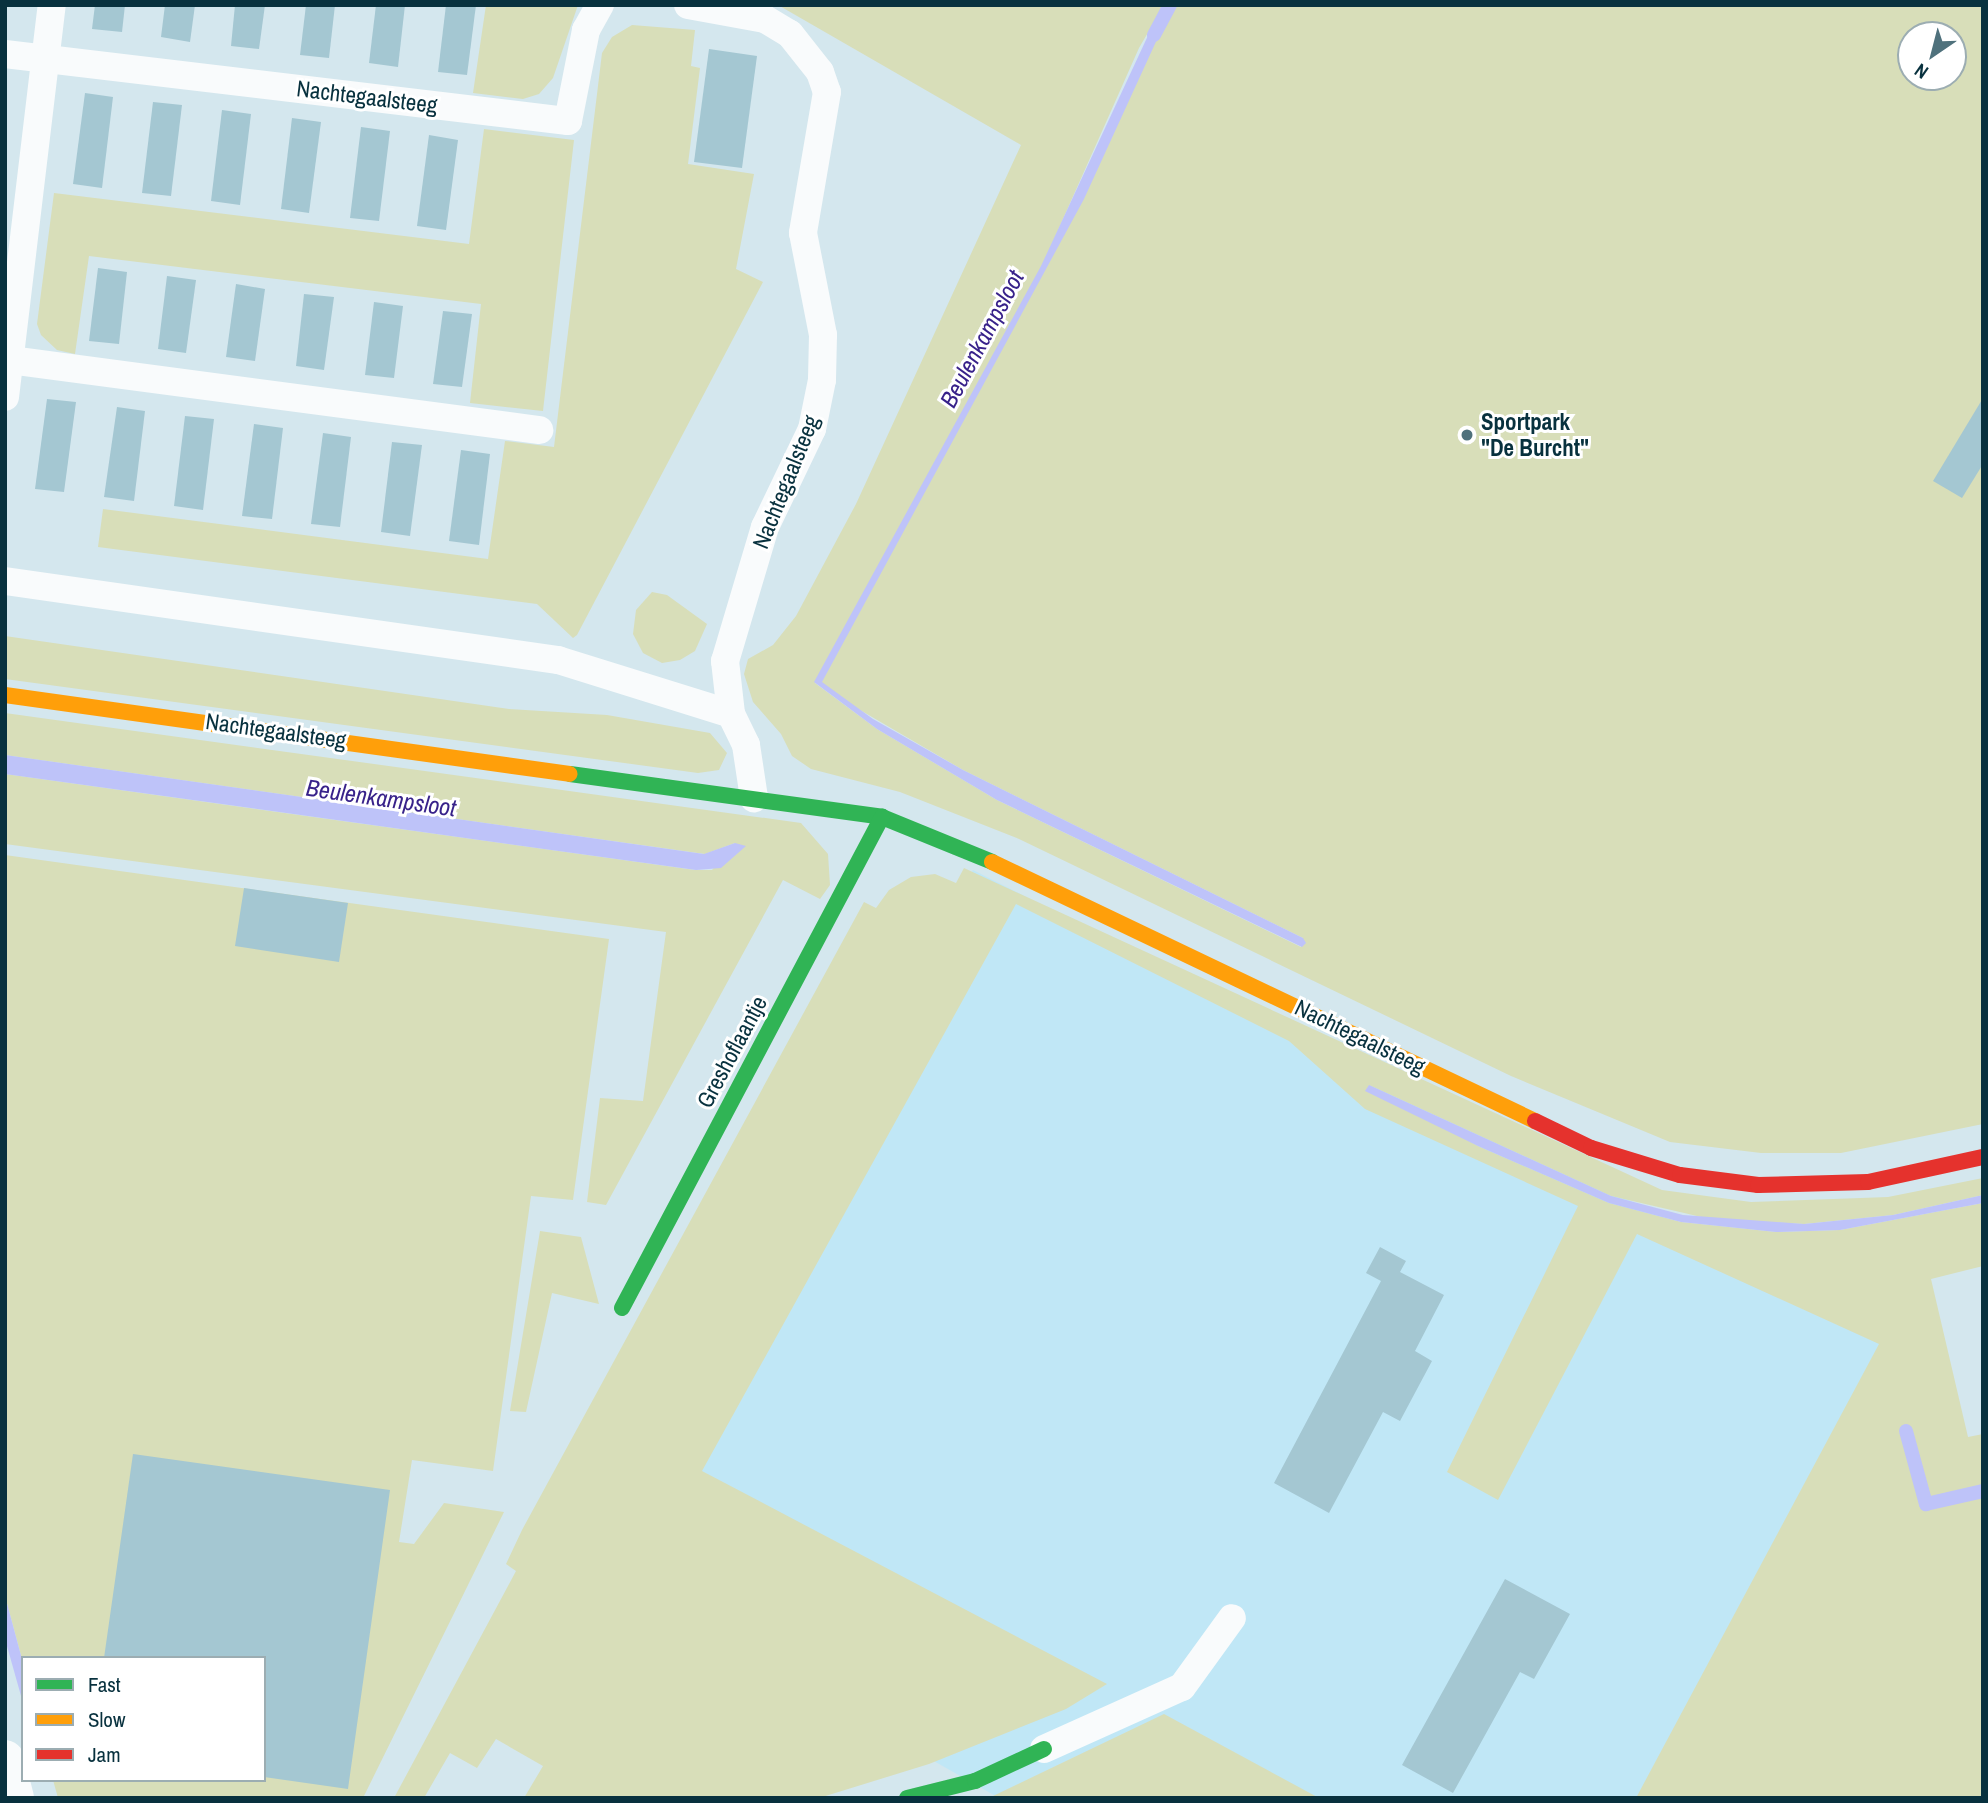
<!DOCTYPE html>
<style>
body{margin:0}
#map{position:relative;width:1988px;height:1803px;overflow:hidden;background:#d4e7ee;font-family:"Archivo Narrow",sans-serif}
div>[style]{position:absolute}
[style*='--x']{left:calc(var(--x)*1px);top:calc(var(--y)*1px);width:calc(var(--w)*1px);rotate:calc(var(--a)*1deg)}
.built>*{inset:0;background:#c0e7f6}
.green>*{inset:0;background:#d8deb9}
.water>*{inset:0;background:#bec3f9}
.stream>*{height:14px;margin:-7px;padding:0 7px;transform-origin:7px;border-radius:7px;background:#bec3f9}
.building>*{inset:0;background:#a4c7d2}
.lane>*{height:28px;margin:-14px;padding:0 14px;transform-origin:14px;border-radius:14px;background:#f9fbfc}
.street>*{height:38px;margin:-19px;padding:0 19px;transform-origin:19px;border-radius:19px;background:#f9fbfc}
.fast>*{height:16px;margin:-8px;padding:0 8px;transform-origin:8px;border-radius:8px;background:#30b455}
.slow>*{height:16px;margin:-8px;padding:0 8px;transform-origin:8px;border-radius:8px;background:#ff9f0a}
.jam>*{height:16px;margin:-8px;padding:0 8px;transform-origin:8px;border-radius:8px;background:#e5322d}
.dots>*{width:19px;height:19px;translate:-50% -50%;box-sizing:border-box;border:4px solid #fff;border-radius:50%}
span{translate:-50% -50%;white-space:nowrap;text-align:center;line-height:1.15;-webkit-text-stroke:6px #fff;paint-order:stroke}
.street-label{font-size:23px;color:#08313e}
.poi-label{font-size:23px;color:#08313e;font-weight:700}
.left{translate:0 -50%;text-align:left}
.water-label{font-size:24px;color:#38228a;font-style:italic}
.frame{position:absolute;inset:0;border:7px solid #08313e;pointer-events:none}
.legend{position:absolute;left:21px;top:1656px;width:245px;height:126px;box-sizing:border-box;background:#fff;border:2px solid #9cadb2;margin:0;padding:9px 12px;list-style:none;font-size:21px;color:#08313e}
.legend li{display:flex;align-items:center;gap:14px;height:35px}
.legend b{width:35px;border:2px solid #9cadb2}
.north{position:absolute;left:1897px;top:21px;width:70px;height:70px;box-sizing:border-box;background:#fff;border:2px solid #9cadb2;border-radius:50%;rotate:215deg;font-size:19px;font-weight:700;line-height:28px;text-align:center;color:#08313e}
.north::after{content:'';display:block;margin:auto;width:24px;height:32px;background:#4f717c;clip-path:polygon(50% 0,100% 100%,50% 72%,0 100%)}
</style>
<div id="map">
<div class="built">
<i style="clip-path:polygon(973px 870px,1899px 1336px,1647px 1798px,999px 1798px,564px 1551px)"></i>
</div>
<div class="green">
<i style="clip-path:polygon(486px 5px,578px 5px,553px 78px,539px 94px,523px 99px,473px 93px)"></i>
<i style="clip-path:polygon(evenodd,778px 5px,1164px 5px,1139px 48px,1043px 264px,1170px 5px,1983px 5px,1983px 1124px,1841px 1153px,1761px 1153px,1670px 1142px,1511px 1076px,1019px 839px,900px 792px,811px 769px,792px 756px,781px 734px,753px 702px,744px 674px,748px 659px,773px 645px,796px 616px,856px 504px,1021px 145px,778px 5px,1911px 35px,1953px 35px,1953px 77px,1911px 77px,1911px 35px,778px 5px,996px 351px,818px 678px,824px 689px,963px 770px,1303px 938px,1301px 947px,997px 800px,877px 729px,815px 683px,996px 351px)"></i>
<i style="clip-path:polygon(632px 25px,695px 30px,691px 66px,700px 68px,688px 164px,754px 174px,736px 269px,763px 282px,577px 635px,573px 638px,537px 604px,98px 547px,103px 509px,488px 559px,505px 441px,554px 447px,602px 53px,612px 37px)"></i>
<i style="clip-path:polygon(484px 129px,574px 140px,543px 411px,470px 403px,481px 304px,89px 256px,75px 354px,57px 350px,41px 335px,37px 324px,54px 193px,469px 244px)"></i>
<i style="clip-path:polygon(652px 592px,667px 595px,707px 624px,695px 651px,680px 660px,662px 663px,643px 653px,633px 634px,636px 610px)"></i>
<i style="clip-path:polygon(5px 636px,509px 709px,607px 715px,710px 733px,727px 753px,719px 770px,698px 773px,5px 679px)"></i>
<i style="clip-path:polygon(5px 713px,801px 823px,828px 854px,830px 885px,820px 899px,783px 880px,606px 1205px,587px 1202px,600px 1098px,643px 1101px,666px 932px,5px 844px,5px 774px,695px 870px,712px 870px,735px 843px,705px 854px,5px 755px)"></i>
<i style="clip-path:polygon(5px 855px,609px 939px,573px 1200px,531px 1196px,493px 1471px,412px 1460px,399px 1542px,414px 1544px,444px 1503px,504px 1512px,363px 1798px,58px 1798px,53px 1780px,264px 1780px,264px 1658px,23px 1658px,23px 1663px,5px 1596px)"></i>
<i style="clip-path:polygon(964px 868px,1662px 1190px,1751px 1202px,1888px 1197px,1983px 1178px,1983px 1195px,1893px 1215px,1804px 1224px,1710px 1219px,1611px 1196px,1369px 1085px,1478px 1146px,1609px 1203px,1681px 1222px,1776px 1232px,1840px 1230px,1983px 1203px,1983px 1266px,1931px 1279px,1968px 1437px,1983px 1434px,1983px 1798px,1636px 1798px,1879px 1344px,1637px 1234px,1498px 1500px,1447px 1472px,1578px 1206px,1365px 1109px,1289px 1041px,1016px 904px,702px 1471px,1107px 1684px,1066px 1709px,929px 1764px,819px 1798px,524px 1798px,543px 1766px,496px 1739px,477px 1768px,450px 1753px,424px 1798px,394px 1798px,516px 1571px,506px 1564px,522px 1530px,864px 902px,876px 908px,889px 890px,911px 877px,935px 874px,956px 883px)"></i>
<i style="clip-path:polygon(540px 1231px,581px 1237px,599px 1304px,552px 1293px,526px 1412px,510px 1411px)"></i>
<i style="clip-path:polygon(1164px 1714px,1319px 1798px,980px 1798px,993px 1796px)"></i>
</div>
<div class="water">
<i style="clip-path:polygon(1158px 14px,1165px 22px,1084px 199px,822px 682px,873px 719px,963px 770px,1303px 938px,1306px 943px,1302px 947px,997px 800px,877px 729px,814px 682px,1041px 266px)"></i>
<i style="clip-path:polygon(5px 755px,704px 854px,735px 843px,746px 846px,721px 868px,696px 870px,5px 774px)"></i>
<i style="clip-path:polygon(1369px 1085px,1611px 1196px,1683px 1215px,1804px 1224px,1893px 1215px,1983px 1195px,1983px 1203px,1840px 1230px,1776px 1232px,1681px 1222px,1609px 1203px,1478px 1146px,1365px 1091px)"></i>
<i style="clip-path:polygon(5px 1596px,23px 1663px,23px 1703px,5px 1639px)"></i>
</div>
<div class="stream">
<i style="--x:1154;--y:35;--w:34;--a:-62"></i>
<i style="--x:1906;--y:1431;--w:76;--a:74.7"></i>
<i style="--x:1926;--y:1504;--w:58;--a:-12.8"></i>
</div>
<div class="building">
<i style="clip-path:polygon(95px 5px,125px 5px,122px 32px,92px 29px)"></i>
<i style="clip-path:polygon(165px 5px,195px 5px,190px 42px,161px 37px)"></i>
<i style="clip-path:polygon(235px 5px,265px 5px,259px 49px,231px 46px)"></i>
<i style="clip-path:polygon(306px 5px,335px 5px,329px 58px,300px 55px)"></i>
<i style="clip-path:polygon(376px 5px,405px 5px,398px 67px,369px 63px)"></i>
<i style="clip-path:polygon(446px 5px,476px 5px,467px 75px,438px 72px)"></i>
<i style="clip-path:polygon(709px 49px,757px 56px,742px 168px,694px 162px)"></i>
<i style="clip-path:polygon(85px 93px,113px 97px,102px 188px,73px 184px)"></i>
<i style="clip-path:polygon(153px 102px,182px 105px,171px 196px,142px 193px)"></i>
<i style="clip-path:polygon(222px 110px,251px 114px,240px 205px,211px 201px)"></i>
<i style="clip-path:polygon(292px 118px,321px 122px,309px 213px,281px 209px)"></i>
<i style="clip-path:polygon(361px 127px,390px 131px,379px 221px,350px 218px)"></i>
<i style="clip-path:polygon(429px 135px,458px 140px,446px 230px,417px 226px)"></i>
<i style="clip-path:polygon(98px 268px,127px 272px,119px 344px,89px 341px)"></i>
<i style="clip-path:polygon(167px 276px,196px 280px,186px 353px,158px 349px)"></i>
<i style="clip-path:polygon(236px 284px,265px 289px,255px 361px,226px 357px)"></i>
<i style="clip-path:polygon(304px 294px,334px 297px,324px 370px,296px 366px)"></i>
<i style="clip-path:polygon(374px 302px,403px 306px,394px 378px,365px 375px)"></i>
<i style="clip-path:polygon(443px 311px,472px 314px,462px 387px,433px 384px)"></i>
<i style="clip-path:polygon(1983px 398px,1983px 464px,1962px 498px,1933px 481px)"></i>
<i style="clip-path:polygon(47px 399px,76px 402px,64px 492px,35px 489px)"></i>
<i style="clip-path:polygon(117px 407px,145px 411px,134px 501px,104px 497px)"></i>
<i style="clip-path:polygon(185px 416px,214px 419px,203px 510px,174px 506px)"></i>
<i style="clip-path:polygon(254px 424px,283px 428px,272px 519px,242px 516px)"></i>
<i style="clip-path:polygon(323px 433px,351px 437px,340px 527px,311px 524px)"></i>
<i style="clip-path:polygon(392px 442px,422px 445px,410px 536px,381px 532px)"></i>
<i style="clip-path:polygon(461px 450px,490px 454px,479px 545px,449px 541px)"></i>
<i style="clip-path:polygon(244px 888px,348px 903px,339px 962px,235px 946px)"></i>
<i style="clip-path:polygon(1380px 1247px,1406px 1261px,1400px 1272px,1444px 1295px,1415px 1351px,1432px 1361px,1400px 1421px,1383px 1412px,1329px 1513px,1274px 1483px,1381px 1281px,1366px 1273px)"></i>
<i style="clip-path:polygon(133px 1454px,390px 1490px,348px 1789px,264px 1777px,264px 1658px,104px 1658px)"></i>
<i style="clip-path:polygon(1505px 1579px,1570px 1614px,1534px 1679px,1520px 1672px,1453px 1793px,1402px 1765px)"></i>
</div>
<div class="lane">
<i style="--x:688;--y:5;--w:78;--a:10.3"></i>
<i style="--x:765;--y:19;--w:29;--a:31"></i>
<i style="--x:790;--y:34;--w:48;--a:51.7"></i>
<i style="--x:820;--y:72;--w:21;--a:71"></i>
<i style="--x:827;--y:92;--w:143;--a:99.7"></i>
<i style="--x:803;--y:233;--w:104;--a:78.9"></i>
<i style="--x:823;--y:335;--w:45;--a:91.3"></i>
<i style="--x:822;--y:380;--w:50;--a:101.5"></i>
<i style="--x:812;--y:429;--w:109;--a:115.6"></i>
<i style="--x:765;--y:527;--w:140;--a:106.6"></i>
<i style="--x:725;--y:661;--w:53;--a:83.5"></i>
<i style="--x:731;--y:714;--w:34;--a:64"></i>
<i style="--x:746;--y:745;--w:54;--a:81.4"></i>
<i style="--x:5;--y:54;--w:567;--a:6.79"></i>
<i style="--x:568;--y:121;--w:93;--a:-78.8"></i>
<i style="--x:586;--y:30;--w:29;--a:-61"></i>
<i style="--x:10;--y:360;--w:534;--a:7.54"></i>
<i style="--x:5;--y:397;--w:395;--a:-83.2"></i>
<i style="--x:5;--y:581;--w:559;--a:8.13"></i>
<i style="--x:558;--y:660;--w:181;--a:17.3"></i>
<i style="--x:1044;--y:1749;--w:151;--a:-24.2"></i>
<i style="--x:1182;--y:1687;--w:85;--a:-54.1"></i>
</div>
<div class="street">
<i style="--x:5;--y:1759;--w:40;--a:75.6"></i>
</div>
<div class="fast">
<i style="--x:570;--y:774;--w:315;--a:7.8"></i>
<i style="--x:882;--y:817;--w:119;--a:22.2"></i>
<i style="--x:622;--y:1308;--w:556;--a:-62.1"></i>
<i style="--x:907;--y:1798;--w:70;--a:-14"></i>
<i style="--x:975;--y:1781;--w:76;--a:-24.9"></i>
</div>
<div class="slow">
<i style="--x:5;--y:695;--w:570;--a:7.96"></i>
<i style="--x:992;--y:862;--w:602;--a:25.5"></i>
</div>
<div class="jam">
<i style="--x:1535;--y:1121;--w:62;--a:25.7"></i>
<i style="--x:1591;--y:1148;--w:93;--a:16.9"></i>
<i style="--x:1680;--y:1175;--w:79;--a:7.3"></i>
<i style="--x:1758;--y:1185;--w:110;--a:-1.6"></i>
<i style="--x:1868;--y:1182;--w:118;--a:-12.3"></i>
</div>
<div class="dots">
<i style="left:1467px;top:435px;background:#4f717c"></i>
</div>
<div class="street-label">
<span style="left:367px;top:97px;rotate:7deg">Nachtegaalsteeg</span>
<span style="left:786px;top:482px;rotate:-68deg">Nachtegaalsteeg</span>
<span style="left:276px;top:731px;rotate:8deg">Nachtegaalsteeg</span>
<span style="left:1360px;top:1037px;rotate:26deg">Nachtegaalsteeg</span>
<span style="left:732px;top:1052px;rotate:-62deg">Greshoflaantje</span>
</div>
<div class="poi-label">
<span class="left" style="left:1481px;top:435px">Sportpark<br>"De Burcht"</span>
</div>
<div class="water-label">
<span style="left:982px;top:339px;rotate:-62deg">Beulenkampsloot</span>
<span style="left:381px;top:798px;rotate:8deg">Beulenkampsloot</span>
</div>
<div class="frame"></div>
<ul class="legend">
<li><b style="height:9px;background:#30b455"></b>Fast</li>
<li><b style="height:9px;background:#ff9f0a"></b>Slow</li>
<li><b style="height:9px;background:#e5322d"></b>Jam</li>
</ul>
<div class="north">N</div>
</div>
